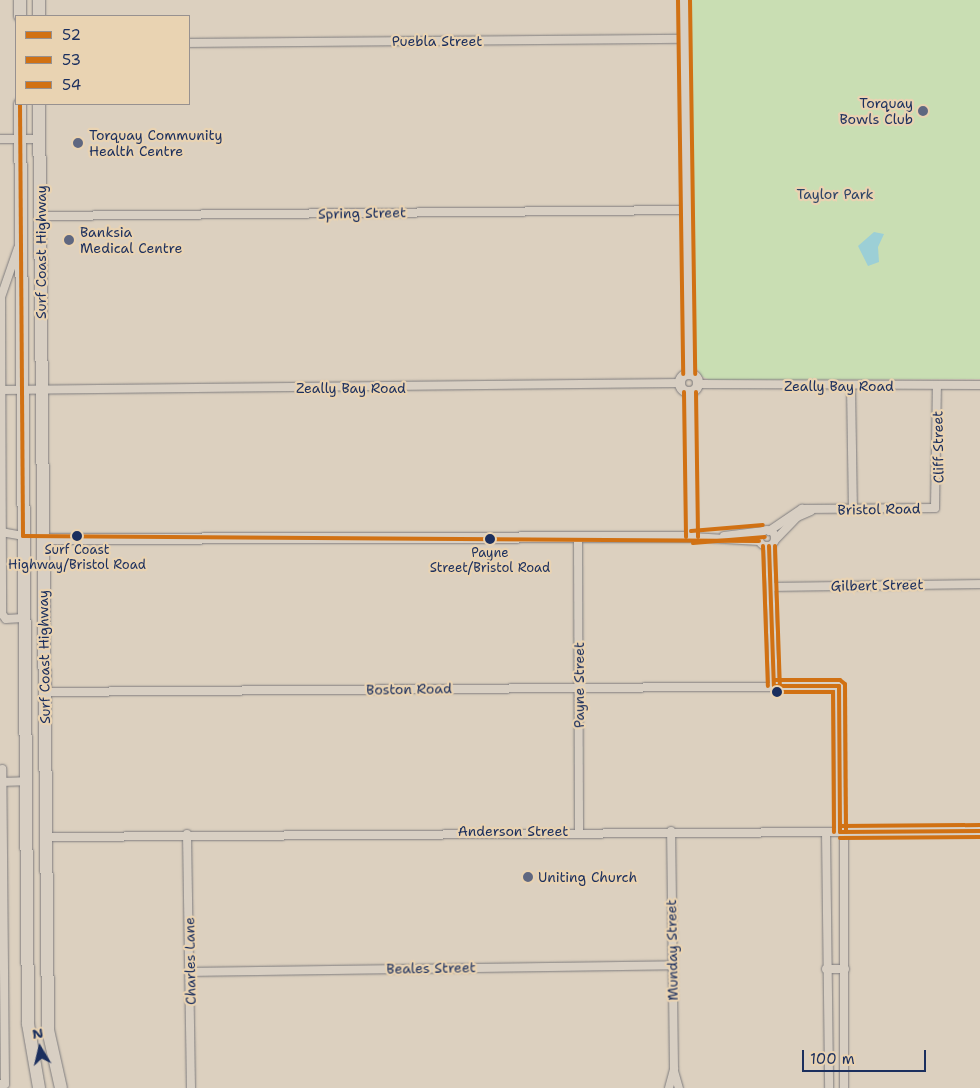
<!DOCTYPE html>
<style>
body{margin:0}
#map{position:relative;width:980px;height:1088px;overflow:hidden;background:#dcd0bf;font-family:"Shantell Sans",sans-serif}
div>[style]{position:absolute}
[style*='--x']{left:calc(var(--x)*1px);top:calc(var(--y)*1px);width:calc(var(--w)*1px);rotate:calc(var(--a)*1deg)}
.green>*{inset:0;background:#c9deb3}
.water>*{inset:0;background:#9ccfd6}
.roads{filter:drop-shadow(0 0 1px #7e7c7e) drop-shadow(0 0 1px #7e7c7e)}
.minor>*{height:8px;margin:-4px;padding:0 4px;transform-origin:4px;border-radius:4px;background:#d8cfc3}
.minor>.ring{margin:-4px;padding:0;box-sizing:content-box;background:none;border:8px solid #d8cfc3;border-radius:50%}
.tertiary>*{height:10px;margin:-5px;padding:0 5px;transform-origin:5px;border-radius:5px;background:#d8cfc3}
.tertiary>.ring{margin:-5px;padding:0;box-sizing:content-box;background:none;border:10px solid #d8cfc3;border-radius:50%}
.primary>*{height:12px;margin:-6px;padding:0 6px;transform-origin:6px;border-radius:6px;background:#d8cfc3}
.bus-1>*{height:4px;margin:-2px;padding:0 2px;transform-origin:2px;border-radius:2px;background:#d17113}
.bus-2>*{height:4px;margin:-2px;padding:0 2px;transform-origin:2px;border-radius:2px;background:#d17113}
.bus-3>*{height:4px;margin:-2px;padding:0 2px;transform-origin:2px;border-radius:2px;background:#d17113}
.dots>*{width:14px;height:14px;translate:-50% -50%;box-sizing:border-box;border:2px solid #e9d3b2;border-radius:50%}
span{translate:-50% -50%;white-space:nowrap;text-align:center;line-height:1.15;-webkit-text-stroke:4.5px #e9d3b2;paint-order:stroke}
.bus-label{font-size:13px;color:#1b2f5e}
.street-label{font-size:14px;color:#1b2f5e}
.poi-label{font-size:14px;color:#1b2f5e}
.right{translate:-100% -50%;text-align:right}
.left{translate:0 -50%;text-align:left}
.park-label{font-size:14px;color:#2b4266}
.legend{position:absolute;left:15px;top:15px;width:175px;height:90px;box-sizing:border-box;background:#e9d3b2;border:1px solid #979190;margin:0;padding:6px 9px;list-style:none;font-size:15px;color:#1b2f5e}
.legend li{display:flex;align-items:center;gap:10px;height:25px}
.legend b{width:25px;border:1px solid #979190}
.north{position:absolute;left:15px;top:1023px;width:50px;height:50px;-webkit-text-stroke:4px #e9d3b2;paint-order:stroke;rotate:351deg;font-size:14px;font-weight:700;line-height:20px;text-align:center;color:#1b2f5e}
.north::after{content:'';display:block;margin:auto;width:18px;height:22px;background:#1b2f5e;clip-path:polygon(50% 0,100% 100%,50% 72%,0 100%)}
.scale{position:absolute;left:802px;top:1050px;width:124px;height:22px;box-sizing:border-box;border:2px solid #1b2f5e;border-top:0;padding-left:6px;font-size:15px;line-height:18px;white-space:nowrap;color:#1b2f5e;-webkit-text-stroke:4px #e9d3b2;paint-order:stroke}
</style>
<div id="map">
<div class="green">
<i style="clip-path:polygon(690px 0,980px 0,980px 379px,710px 380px,701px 376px,691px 353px)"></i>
</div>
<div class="water">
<i style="clip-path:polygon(874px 232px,884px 234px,878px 247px,879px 262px,868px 266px,858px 246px)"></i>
</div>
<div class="roads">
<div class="minor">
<i style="--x:189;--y:43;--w:495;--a:-0.5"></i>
<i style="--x:0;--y:139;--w:40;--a:0"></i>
<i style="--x:40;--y:216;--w:644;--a:-0.53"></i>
<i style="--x:18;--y:248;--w:52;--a:109.1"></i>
<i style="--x:1;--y:297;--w:317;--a:89.8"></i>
<i style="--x:2;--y:614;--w:6;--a:51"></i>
<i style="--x:6;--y:619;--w:17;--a:-3"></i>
<i style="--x:698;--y:384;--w:282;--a:0.2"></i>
<i style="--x:851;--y:386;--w:123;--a:89.1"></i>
<i style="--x:2;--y:390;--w:678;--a:-0.59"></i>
<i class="ring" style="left:759px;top:530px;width:8px;height:8px"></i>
<i style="--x:769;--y:531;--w:40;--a:-34"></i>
<i style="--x:802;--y:509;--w:133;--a:-0.4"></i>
<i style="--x:935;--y:508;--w:123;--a:-89.1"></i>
<i style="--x:1;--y:532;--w:22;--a:10"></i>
<i style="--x:724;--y:536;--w:40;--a:-7.1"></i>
<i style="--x:692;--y:537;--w:67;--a:3.4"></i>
<i style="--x:578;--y:538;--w:293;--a:89.8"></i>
<i style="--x:775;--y:540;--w:32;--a:-46"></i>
<i style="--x:797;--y:517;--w:15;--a:-23"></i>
<i style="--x:769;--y:546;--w:140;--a:88"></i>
<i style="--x:773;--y:587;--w:207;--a:-0.8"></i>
<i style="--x:44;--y:692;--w:795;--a:-0.43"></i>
<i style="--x:839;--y:686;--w:146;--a:89.6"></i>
<i style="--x:0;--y:782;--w:25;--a:-2"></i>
<i style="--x:826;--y:832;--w:256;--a:89.3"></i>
<i style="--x:187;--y:834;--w:254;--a:89.1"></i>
<i style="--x:46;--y:837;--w:798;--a:-0.36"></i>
<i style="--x:844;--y:832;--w:256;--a:90"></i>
<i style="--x:826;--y:969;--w:19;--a:0"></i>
<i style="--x:190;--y:972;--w:482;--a:-0.8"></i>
<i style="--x:674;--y:1071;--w:18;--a:74"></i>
<i style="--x:0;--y:1084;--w:5;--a:0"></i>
<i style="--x:5;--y:1084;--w:315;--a:-90.5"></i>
<i style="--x:669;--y:1088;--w:20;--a:-75"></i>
<i style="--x:674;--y:1069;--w:238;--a:-90.7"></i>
</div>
<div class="tertiary">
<i style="--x:684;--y:0;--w:374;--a:89.2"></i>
<i class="ring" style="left:680px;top:374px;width:8px;height:8px"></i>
<i style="--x:43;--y:539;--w:649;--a:-0.18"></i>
<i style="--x:692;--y:537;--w:145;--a:-90.8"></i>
<i style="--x:844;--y:832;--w:136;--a:-0.4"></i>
</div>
<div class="primary">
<i style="--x:20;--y:0;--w:16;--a:90"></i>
<i style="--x:39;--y:16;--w:16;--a:-90"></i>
<i style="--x:20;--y:104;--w:920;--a:89.5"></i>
<i style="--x:28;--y:1024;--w:65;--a:80.2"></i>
<i style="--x:39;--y:104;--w:926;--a:89.44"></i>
<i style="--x:48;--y:1030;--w:59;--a:77.4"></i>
</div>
</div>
<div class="bus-1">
<i style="--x:20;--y:104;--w:432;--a:89.6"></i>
<i style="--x:23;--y:536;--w:736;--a:0.39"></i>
<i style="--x:769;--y:546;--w:140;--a:88"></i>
<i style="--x:774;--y:686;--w:65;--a:0"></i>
<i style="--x:839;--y:686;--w:146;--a:89.6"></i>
<i style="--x:840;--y:832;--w:140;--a:-0.4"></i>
</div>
<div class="bus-2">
<i style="--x:678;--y:0;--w:374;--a:89.2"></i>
<i style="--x:684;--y:392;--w:145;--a:89.2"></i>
<i style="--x:693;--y:543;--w:72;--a:-4.8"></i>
<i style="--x:763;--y:546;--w:140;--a:88"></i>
<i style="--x:774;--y:692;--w:59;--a:0"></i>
<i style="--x:833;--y:692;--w:140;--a:89.6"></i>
<i style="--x:840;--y:838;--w:140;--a:-0.4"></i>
</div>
<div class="bus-3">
<i style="--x:690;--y:0;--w:374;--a:89.2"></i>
<i style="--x:696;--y:392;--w:145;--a:89.2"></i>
<i style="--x:691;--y:531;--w:72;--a:-4.8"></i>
<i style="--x:775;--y:546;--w:140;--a:88"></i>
<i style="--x:774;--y:680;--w:66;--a:0"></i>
<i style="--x:840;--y:680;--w:6;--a:39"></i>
<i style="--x:845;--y:684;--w:148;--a:89.6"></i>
<i style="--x:840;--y:826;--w:140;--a:-0.4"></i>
</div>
<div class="dots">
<i style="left:923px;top:111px;background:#5f6780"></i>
<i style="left:78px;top:143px;background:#5f6780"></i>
<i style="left:69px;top:240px;background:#5f6780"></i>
<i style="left:77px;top:536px;background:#1b2f5e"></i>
<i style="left:490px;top:539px;background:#1b2f5e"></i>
<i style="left:777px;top:692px;background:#1b2f5e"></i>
<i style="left:528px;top:877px;background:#5f6780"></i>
</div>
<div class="bus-label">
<span style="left:77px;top:558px">Surf Coast<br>Highway/Bristol Road</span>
<span style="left:490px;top:561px">Payne<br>Street/Bristol Road</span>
</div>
<div class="street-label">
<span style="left:437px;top:41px">Puebla Street</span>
<span style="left:362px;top:213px;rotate:-1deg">Spring Street</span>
<span style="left:41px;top:252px;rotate:-90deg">Surf Coast Highway</span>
<span style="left:839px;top:386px">Zeally Bay Road</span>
<span style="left:351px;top:388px">Zeally Bay Road</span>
<span style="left:938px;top:447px;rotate:-91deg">Cliff Street</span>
<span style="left:879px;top:509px;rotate:-1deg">Bristol Road</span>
<span style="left:877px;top:585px;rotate:-1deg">Gilbert Street</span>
<span style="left:44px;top:657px;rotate:-91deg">Surf Coast Highway</span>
<span style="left:579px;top:685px;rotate:-90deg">Payne Street</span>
<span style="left:409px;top:689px;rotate:-1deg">Boston Road</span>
<span style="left:513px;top:831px">Anderson Street</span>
<span style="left:672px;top:950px;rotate:-91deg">Munday Street</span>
<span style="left:190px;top:961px;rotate:-91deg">Charles Lane</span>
<span style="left:431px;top:968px;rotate:-1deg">Beales Street</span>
</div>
<div class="poi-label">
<span class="right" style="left:913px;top:111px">Torquay<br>Bowls Club</span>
<span class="left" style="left:89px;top:143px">Torquay Community<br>Health Centre</span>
<span class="left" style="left:80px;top:240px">Banksia<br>Medical Centre</span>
<span class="left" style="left:538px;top:877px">Uniting Church</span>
</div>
<div class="park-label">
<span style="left:835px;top:194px">Taylor Park</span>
</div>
<ul class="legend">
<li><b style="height:6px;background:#d17113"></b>52</li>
<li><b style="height:6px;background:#d17113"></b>53</li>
<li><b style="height:6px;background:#d17113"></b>54</li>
</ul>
<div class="north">N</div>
<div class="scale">100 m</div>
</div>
